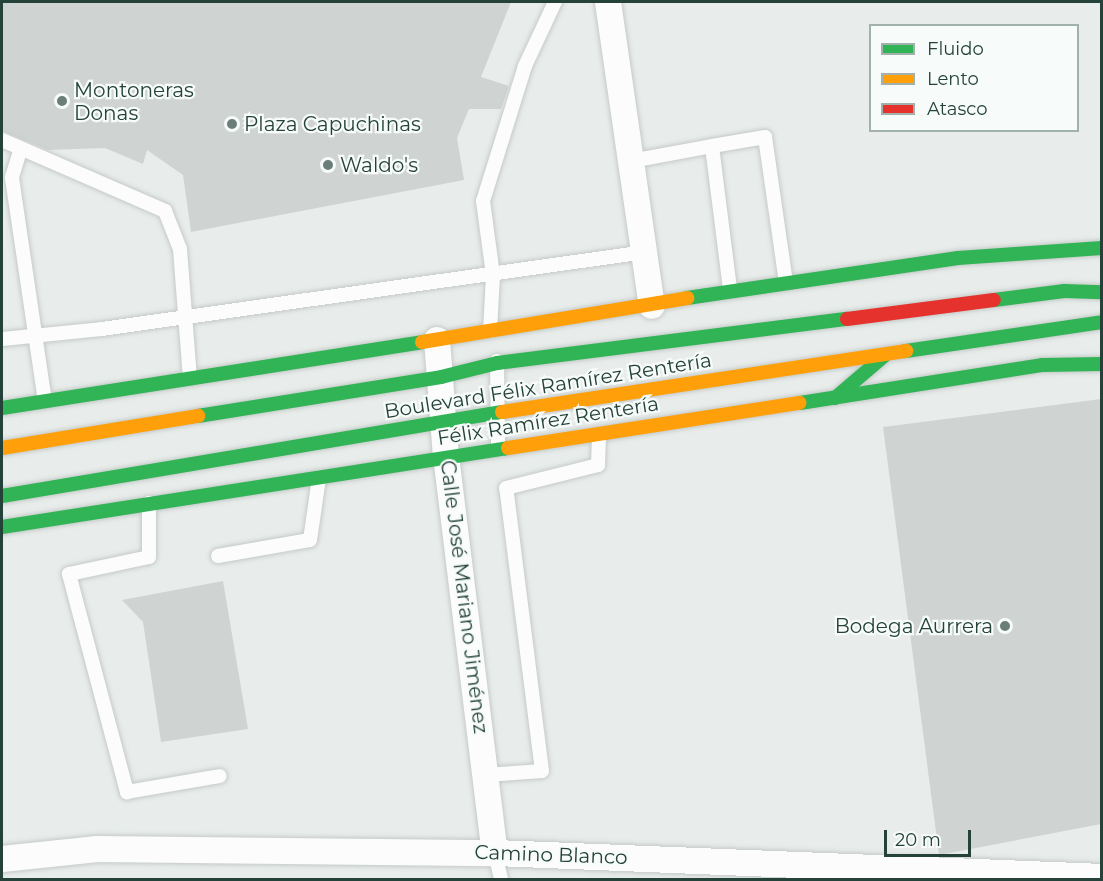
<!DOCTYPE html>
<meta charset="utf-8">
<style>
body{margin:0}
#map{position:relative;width:1103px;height:881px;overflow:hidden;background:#e8edeb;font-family:Montserrat,sans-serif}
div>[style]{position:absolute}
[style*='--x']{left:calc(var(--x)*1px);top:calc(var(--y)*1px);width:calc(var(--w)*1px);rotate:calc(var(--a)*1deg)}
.building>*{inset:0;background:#cfd4d2}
.roads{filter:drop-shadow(0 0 2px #c5cac8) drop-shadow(0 0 2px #c5cac8)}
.lane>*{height:14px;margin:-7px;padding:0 7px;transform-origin:7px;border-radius:7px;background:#fcfcfc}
.street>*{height:26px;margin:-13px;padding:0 13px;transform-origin:13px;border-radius:13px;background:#fcfcfc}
.fast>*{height:14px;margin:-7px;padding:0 7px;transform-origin:7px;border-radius:7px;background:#30b455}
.slow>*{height:14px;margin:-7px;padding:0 7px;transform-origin:7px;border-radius:7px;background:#ff9f0a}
.jam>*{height:14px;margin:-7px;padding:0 7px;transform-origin:7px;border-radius:7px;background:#e5322d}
.dots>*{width:16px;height:16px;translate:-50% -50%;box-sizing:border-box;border:3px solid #f7fbf9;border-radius:50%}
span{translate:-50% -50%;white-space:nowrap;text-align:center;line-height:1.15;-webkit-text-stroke:4.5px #f7fbf9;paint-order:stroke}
.poi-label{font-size:20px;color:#24423a}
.left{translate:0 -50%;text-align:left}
.right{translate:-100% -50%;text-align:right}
.street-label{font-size:20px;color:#24423a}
.frame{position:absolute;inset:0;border:3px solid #24423a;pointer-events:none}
.legend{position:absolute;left:869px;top:24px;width:210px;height:108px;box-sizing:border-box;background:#f7fbf9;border:2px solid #a3b1ad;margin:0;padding:8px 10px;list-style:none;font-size:18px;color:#24423a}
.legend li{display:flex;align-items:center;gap:12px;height:30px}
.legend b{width:30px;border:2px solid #a3b1ad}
.scale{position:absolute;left:884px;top:830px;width:87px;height:27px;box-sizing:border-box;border:3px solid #24423a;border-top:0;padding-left:8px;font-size:18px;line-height:21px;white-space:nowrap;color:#24423a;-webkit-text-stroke:4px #f7fbf9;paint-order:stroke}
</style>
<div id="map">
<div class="building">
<i style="clip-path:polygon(2px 2px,511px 2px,481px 77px,509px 86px,501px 109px,469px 109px,457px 138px,464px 180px,191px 232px,183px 175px,147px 150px,143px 164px,105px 148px,48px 150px,2px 131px)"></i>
<i style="clip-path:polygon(1101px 399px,1101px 824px,939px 855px,883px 427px)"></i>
<i style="clip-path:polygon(223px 581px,248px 729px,161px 742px,143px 622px,122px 600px)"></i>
</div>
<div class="roads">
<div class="lane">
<i style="--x:2;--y:140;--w:178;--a:23.5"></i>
<i style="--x:165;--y:211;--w:41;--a:68.5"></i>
<i style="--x:180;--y:249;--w:129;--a:85.6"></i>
<i style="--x:20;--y:151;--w:28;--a:107"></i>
<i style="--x:12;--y:178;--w:225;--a:81.6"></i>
<i style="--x:631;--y:161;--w:82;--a:-10.5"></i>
<i style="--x:730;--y:289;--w:144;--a:-97.2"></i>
<i style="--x:712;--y:146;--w:54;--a:-9.6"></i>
<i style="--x:765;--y:137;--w:147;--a:81.8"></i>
<i style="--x:490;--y:331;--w:56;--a:-86.9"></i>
<i style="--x:493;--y:275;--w:75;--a:-97.7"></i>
<i style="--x:483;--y:201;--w:141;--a:-72.7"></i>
<i style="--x:525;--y:66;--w:71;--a:-64.9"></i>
<i style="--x:2;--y:339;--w:100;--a:-5.7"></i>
<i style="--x:102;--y:329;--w:548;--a:-8.07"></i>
<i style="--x:497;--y:361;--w:88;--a:89.3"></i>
<i style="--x:149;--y:503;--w:54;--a:90"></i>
<i style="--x:149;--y:557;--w:82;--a:168"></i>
<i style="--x:69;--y:574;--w:226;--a:75.1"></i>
<i style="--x:127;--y:792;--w:94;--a:-9.8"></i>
<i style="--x:218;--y:556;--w:93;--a:-9.9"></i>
<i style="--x:310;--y:540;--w:63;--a:-81.7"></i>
<i style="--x:486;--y:775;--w:56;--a:-4.1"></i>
<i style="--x:542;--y:771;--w:285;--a:-97.2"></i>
<i style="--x:506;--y:488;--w:95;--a:-14"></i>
<i style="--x:598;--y:465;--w:30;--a:-88"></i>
<i style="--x:495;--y:853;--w:28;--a:77"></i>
</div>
<div class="street">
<i style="--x:608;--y:2;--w:307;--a:81.8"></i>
<i style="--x:437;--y:340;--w:116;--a:85.6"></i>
<i style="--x:446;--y:456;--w:400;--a:83"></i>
<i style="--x:2;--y:859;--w:96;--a:-6"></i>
<i style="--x:97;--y:849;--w:398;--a:0.6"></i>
<i style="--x:495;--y:853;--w:607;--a:2.26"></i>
</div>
<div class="fast">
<i style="--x:687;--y:298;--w:274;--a:-8.4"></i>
<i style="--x:958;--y:258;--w:144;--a:-4"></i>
<i style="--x:994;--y:300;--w:71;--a:-7.3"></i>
<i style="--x:1064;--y:291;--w:38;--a:2"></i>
<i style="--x:906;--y:351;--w:198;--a:-8.4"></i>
<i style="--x:835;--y:398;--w:65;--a:-40.6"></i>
<i style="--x:800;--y:403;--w:246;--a:-8.9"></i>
<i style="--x:1043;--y:365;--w:59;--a:-1"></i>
<i style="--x:2;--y:408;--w:425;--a:-8.9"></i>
<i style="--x:198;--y:416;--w:246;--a:-9.1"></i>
<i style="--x:441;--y:377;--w:58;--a:-14"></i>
<i style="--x:497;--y:363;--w:353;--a:-7.2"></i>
<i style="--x:2;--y:496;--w:507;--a:-9.54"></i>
<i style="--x:2;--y:527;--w:512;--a:-8.87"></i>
</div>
<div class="slow">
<i style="--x:422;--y:342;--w:269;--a:-9.4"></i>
<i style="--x:502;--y:412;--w:409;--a:-8.6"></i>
<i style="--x:2;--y:448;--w:199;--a:-9.3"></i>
<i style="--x:508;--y:448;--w:295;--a:-8.8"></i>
</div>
<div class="jam">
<i style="--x:847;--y:319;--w:148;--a:-7.4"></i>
</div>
</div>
<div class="dots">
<i style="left:62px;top:101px;background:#697e78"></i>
<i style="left:232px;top:124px;background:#697e78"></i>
<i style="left:328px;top:165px;background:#697e78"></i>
<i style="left:1005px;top:626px;background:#697e78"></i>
</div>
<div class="poi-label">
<span class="left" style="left:74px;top:102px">Montoneras<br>Donas</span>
<span class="left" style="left:244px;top:124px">Plaza Capuchinas</span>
<span class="left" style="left:340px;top:165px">Waldo's</span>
<span class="right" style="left:993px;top:626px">Bodega Aurrera</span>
</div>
<div class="street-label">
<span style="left:548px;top:386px;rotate:-9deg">Boulevard Félix Ramírez Rentería</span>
<span style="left:548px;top:421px;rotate:-9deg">Félix Ramírez Rentería</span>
<span style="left:464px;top:597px;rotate:83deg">Calle José Mariano Jiménez</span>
<span style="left:551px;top:855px;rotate:2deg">Camino Blanco</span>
</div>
<div class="frame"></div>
<ul class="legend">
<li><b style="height:8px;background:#30b455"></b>Fluido</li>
<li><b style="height:8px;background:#ff9f0a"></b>Lento</li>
<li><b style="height:8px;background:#e5322d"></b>Atasco</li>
</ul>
<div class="scale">20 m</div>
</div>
